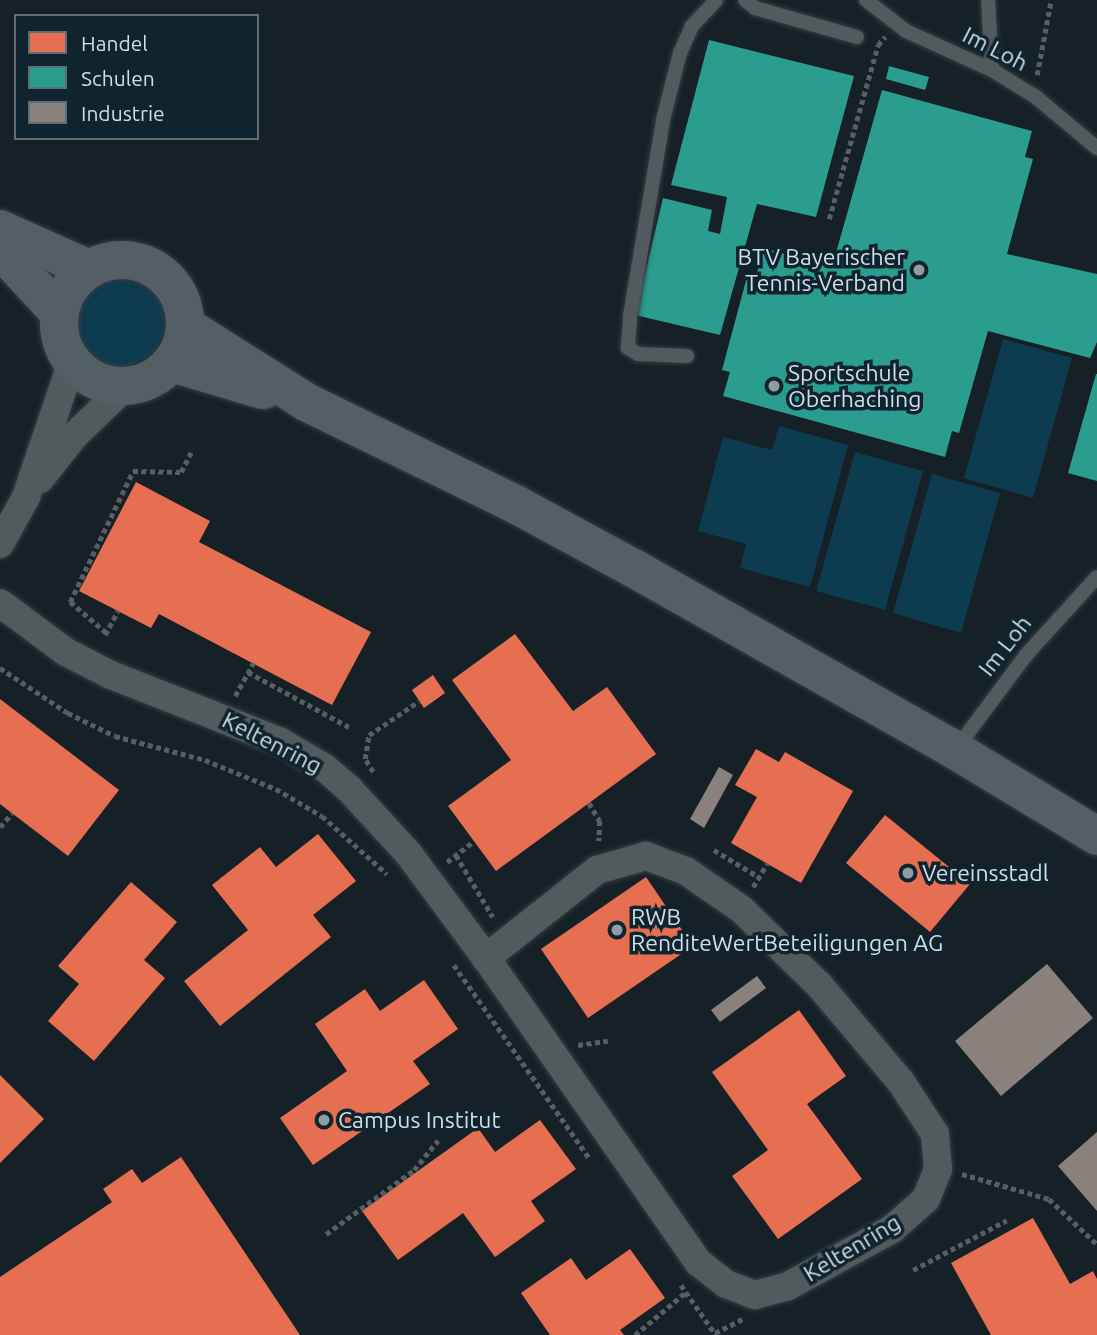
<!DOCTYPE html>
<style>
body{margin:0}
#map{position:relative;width:1097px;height:1335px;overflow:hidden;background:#162127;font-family:Ubuntu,sans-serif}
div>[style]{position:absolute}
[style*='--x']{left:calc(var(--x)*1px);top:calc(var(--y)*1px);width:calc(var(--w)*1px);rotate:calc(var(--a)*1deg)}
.green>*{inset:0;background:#0d3b4f}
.round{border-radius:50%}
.shops>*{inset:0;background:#e76f51}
.schools>*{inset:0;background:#2a9d8f}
.industry>*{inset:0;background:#8a817c}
.path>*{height:4.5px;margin-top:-2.25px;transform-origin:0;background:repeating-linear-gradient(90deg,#575f63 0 5px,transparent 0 8.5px)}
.roads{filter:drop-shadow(0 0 2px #353d43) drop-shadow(0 0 2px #353d43)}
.service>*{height:14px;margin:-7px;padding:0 7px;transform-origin:7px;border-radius:7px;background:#525a5e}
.minor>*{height:28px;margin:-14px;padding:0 14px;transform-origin:14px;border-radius:14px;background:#525a5e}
.secondary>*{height:38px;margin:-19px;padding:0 19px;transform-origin:19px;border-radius:19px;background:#545f65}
.secondary>.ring{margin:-19px;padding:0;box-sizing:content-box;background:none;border:38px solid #545f65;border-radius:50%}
.dots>*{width:19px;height:19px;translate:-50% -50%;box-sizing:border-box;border:4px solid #0f242e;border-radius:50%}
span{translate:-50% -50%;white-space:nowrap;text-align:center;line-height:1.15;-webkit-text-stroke:7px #0f242e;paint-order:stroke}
.street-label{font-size:23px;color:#d1dee5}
.poi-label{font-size:23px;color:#d1dee5}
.right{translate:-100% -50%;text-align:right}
.left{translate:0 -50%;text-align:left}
.legend{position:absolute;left:14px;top:14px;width:245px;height:126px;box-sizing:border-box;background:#0f242e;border:2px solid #5d6e77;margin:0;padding:9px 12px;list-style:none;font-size:21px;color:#d1dee5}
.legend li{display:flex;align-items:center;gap:14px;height:35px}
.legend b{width:35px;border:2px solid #5d6e77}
</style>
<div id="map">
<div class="green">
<i class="round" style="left:75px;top:276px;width:90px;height:90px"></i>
<i style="clip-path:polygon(1003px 339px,1072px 358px,1033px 498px,964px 478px)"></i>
<i style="clip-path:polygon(779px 426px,848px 445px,810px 587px,740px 568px,746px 544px,698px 531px,723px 437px,772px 450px)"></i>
<i style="clip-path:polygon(855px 452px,923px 471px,885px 610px,816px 591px)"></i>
<i style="clip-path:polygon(932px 474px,1000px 493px,961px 633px,893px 613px)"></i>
</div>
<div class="shops">
<i style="clip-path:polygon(136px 482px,210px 521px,199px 542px,371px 632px,332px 705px,159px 614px,151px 628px,79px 591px)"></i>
<i style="clip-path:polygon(515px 634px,573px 711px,607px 687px,656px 754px,496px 871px,448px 806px,511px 760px,452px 680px)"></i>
<i style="clip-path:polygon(433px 675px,445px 693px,424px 708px,412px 690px)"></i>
<i style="clip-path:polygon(0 699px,119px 790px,68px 856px,0 804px)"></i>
<i style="clip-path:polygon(756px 749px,779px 762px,785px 752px,853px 791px,801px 883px,731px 843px,757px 797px,735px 785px)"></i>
<i style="clip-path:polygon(885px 815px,970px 884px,930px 932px,846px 863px)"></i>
<i style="clip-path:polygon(318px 834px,356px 881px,313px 915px,331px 937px,220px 1026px,184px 981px,248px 930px,212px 885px,260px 847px,276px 867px)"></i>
<i style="clip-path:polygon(646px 877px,693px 946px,588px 1018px,541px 949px)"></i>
<i style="clip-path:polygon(131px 882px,177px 922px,144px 960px,165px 978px,94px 1061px,48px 1021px,79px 984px,58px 966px)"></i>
<i style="clip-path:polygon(424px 980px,458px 1029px,413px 1061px,430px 1084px,313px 1165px,280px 1118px,347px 1071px,315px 1024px,365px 989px,380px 1011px)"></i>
<i style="clip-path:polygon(799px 1010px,846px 1076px,807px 1104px,862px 1179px,778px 1239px,732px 1176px,768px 1150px,712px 1072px)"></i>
<i style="clip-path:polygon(0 1075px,44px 1119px,0 1163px)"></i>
<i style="clip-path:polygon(540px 1120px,576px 1169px,531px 1201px,545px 1221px,495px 1257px,463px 1213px,398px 1260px,362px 1211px,478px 1128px,495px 1152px)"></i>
<i style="clip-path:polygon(181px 1157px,300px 1335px,0 1335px,0 1277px,112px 1202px,103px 1189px,132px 1169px,142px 1183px)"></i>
<i style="clip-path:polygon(1033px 1218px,1070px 1284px,1093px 1271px,1097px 1279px,1097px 1335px,991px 1335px,951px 1263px)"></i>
<i style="clip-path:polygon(630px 1249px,665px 1298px,620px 1330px,624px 1335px,550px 1335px,521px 1293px,571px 1258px,586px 1280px)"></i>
</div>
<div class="schools">
<i style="clip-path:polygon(709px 40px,854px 76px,816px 217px,757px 204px,720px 335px,635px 315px,663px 198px,712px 210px,708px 231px,720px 234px,727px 197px,671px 185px)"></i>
<i style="clip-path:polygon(889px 66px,929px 77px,925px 90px,886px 79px)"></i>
<i style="clip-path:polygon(882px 90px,1032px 131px,1025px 157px,1033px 159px,1007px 254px,1097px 274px,1097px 342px,1090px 358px,988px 331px,959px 433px,952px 431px,945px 457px,723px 396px,730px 372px,722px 370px,748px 273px,756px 276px,764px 248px,832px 267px)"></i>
<i style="clip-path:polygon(1096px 374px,1097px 374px,1097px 481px,1068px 473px)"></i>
</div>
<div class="industry">
<i style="clip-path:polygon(719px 767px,733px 775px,704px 828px,690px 819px)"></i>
<i style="clip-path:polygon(1047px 964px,1093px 1018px,1001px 1096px,955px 1041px)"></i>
<i style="clip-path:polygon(757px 976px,766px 988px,720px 1022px,711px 1010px)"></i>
<i style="clip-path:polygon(1097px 1132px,1097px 1211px,1058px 1166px)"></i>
</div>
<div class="path">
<i style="--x:1037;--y:75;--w:76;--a:-79.4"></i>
<i style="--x:829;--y:219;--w:181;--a:-74.3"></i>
<i style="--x:878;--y:45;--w:11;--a:-49"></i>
<i style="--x:106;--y:633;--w:48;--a:-139.3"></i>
<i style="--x:70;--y:602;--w:145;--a:-64.3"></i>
<i style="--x:133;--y:471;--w:48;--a:1.2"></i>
<i style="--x:181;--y:472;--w:22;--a:-63"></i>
<i style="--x:105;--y:635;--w:27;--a:-62"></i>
<i style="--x:0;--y:668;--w:82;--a:33.5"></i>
<i style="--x:68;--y:713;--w:52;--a:26.1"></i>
<i style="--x:115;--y:736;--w:93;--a:14.9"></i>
<i style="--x:205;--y:760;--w:77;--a:22.2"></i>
<i style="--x:276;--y:789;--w:53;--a:30.4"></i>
<i style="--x:322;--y:816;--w:87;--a:41.7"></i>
<i style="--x:248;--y:672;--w:115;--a:28.6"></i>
<i style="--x:235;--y:696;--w:38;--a:-61"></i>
<i style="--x:373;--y:772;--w:15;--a:-122"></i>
<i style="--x:365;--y:759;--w:24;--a:-81"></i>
<i style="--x:369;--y:735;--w:60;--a:-34.2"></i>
<i style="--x:589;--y:803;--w:21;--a:59"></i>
<i style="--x:600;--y:821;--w:20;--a:93"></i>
<i style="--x:0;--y:827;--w:18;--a:-49"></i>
<i style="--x:714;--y:850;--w:52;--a:31"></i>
<i style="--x:456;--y:855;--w:72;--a:59.2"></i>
<i style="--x:447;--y:862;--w:34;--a:-38"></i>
<i style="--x:753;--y:887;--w:27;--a:-59"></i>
<i style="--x:454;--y:965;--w:237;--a:55"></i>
<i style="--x:578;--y:1045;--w:30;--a:-8"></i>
<i style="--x:962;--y:1174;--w:91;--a:16"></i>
<i style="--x:1049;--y:1199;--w:66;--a:43.2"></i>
<i style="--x:326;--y:1234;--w:109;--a:-36"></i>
<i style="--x:414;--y:1170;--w:38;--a:-51"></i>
<i style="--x:913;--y:1270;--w:106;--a:-28"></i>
<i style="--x:681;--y:1285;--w:61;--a:55"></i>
<i style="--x:715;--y:1333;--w:33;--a:-27"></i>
<i style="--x:635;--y:1335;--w:67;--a:-40.1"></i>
</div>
<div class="roads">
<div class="service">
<i style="--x:745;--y:0;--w:13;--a:39"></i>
<i style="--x:755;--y:8;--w:106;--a:15.9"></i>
<i style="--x:866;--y:0;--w:51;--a:37.8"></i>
<i style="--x:906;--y:31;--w:94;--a:24.4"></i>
<i style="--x:992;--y:70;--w:52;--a:31.5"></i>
<i style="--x:1036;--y:97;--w:80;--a:39.9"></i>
<i style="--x:988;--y:0;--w:70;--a:86.7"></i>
<i style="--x:687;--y:356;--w:49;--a:-177.7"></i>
<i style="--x:638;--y:354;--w:12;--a:-149"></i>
<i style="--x:628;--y:348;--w:32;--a:-86"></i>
<i style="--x:630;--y:316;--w:199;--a:-80.4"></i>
<i style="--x:663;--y:120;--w:69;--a:-75.8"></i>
<i style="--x:680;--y:53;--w:30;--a:-66"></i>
<i style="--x:692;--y:26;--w:35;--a:-47"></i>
<i style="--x:956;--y:749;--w:117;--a:-53.3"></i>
<i style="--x:1026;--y:655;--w:105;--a:-47.7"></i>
</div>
<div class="minor">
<i style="--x:40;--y:479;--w:55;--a:-51.7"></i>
<i style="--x:74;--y:436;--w:71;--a:-43.9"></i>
<i style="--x:0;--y:544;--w:54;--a:-61"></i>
<i style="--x:26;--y:497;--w:143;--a:-71.2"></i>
<i style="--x:0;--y:603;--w:82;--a:36.6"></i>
<i style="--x:66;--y:652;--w:51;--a:27.1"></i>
<i style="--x:111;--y:675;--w:183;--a:21.5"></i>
<i style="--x:281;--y:742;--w:51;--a:30.6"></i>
<i style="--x:325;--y:768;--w:33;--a:41"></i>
<i style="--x:350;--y:790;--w:86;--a:47.4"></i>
<i style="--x:408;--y:853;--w:131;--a:53.4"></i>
<i style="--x:486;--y:958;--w:371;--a:55.1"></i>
<i style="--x:698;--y:1262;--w:36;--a:38"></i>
<i style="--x:726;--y:1284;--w:31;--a:21"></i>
<i style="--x:755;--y:1295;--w:34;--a:-15"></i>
<i style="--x:788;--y:1286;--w:119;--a:-28.7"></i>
<i style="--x:892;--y:1229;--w:45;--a:-41.4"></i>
<i style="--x:926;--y:1199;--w:32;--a:-68"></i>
<i style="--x:938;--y:1169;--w:35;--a:-95"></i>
<i style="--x:935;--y:1134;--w:62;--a:-123.2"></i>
<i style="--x:901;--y:1082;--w:126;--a:-130.2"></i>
<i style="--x:820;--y:986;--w:110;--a:-135.7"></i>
<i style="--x:741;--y:909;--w:67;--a:-145.4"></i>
<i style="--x:686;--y:871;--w:43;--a:-159.4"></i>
<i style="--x:646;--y:856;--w:51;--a:164.1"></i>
<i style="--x:597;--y:870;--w:142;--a:141.6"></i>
</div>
<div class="secondary">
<i style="--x:0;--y:229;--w:98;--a:24.2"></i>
<i style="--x:0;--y:249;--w:87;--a:47.3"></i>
<i class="ring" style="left:59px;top:260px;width:88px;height:88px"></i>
<i style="--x:186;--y:326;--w:142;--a:32.3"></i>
<i style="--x:306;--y:402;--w:235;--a:26"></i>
<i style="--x:517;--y:505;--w:134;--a:28.5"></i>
<i style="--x:635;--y:569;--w:368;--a:29.5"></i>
<i style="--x:955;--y:750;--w:166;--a:31.2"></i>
<i style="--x:171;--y:363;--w:96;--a:16.4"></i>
</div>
</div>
<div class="dots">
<i style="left:919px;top:270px;background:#909ca2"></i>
<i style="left:774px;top:386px;background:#909ca2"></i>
<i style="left:908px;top:873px;background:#909ca2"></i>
<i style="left:617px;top:930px;background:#909ca2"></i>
<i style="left:324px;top:1120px;background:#909ca2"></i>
</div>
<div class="street-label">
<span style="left:995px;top:49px;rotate:27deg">Im Loh</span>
<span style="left:1005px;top:646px;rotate:-52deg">Im Loh</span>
<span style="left:272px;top:743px;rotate:27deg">Keltenring</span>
<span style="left:852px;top:1248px;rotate:-31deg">Keltenring</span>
</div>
<div class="poi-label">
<span class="right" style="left:905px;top:270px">BTV Bayerischer<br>Tennis-Verband</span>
<span class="left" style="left:788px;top:386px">Sportschule<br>Oberhaching</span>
<span class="left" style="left:922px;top:873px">Vereinsstadl</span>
<span class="left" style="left:631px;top:930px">RWB<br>RenditeWertBeteiligungen AG</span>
<span class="left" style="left:338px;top:1120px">Campus Institut</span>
</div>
<ul class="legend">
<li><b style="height:19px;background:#e76f51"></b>Handel</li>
<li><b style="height:19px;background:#2a9d8f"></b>Schulen</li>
<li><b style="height:19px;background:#8a817c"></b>Industrie</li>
</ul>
</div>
